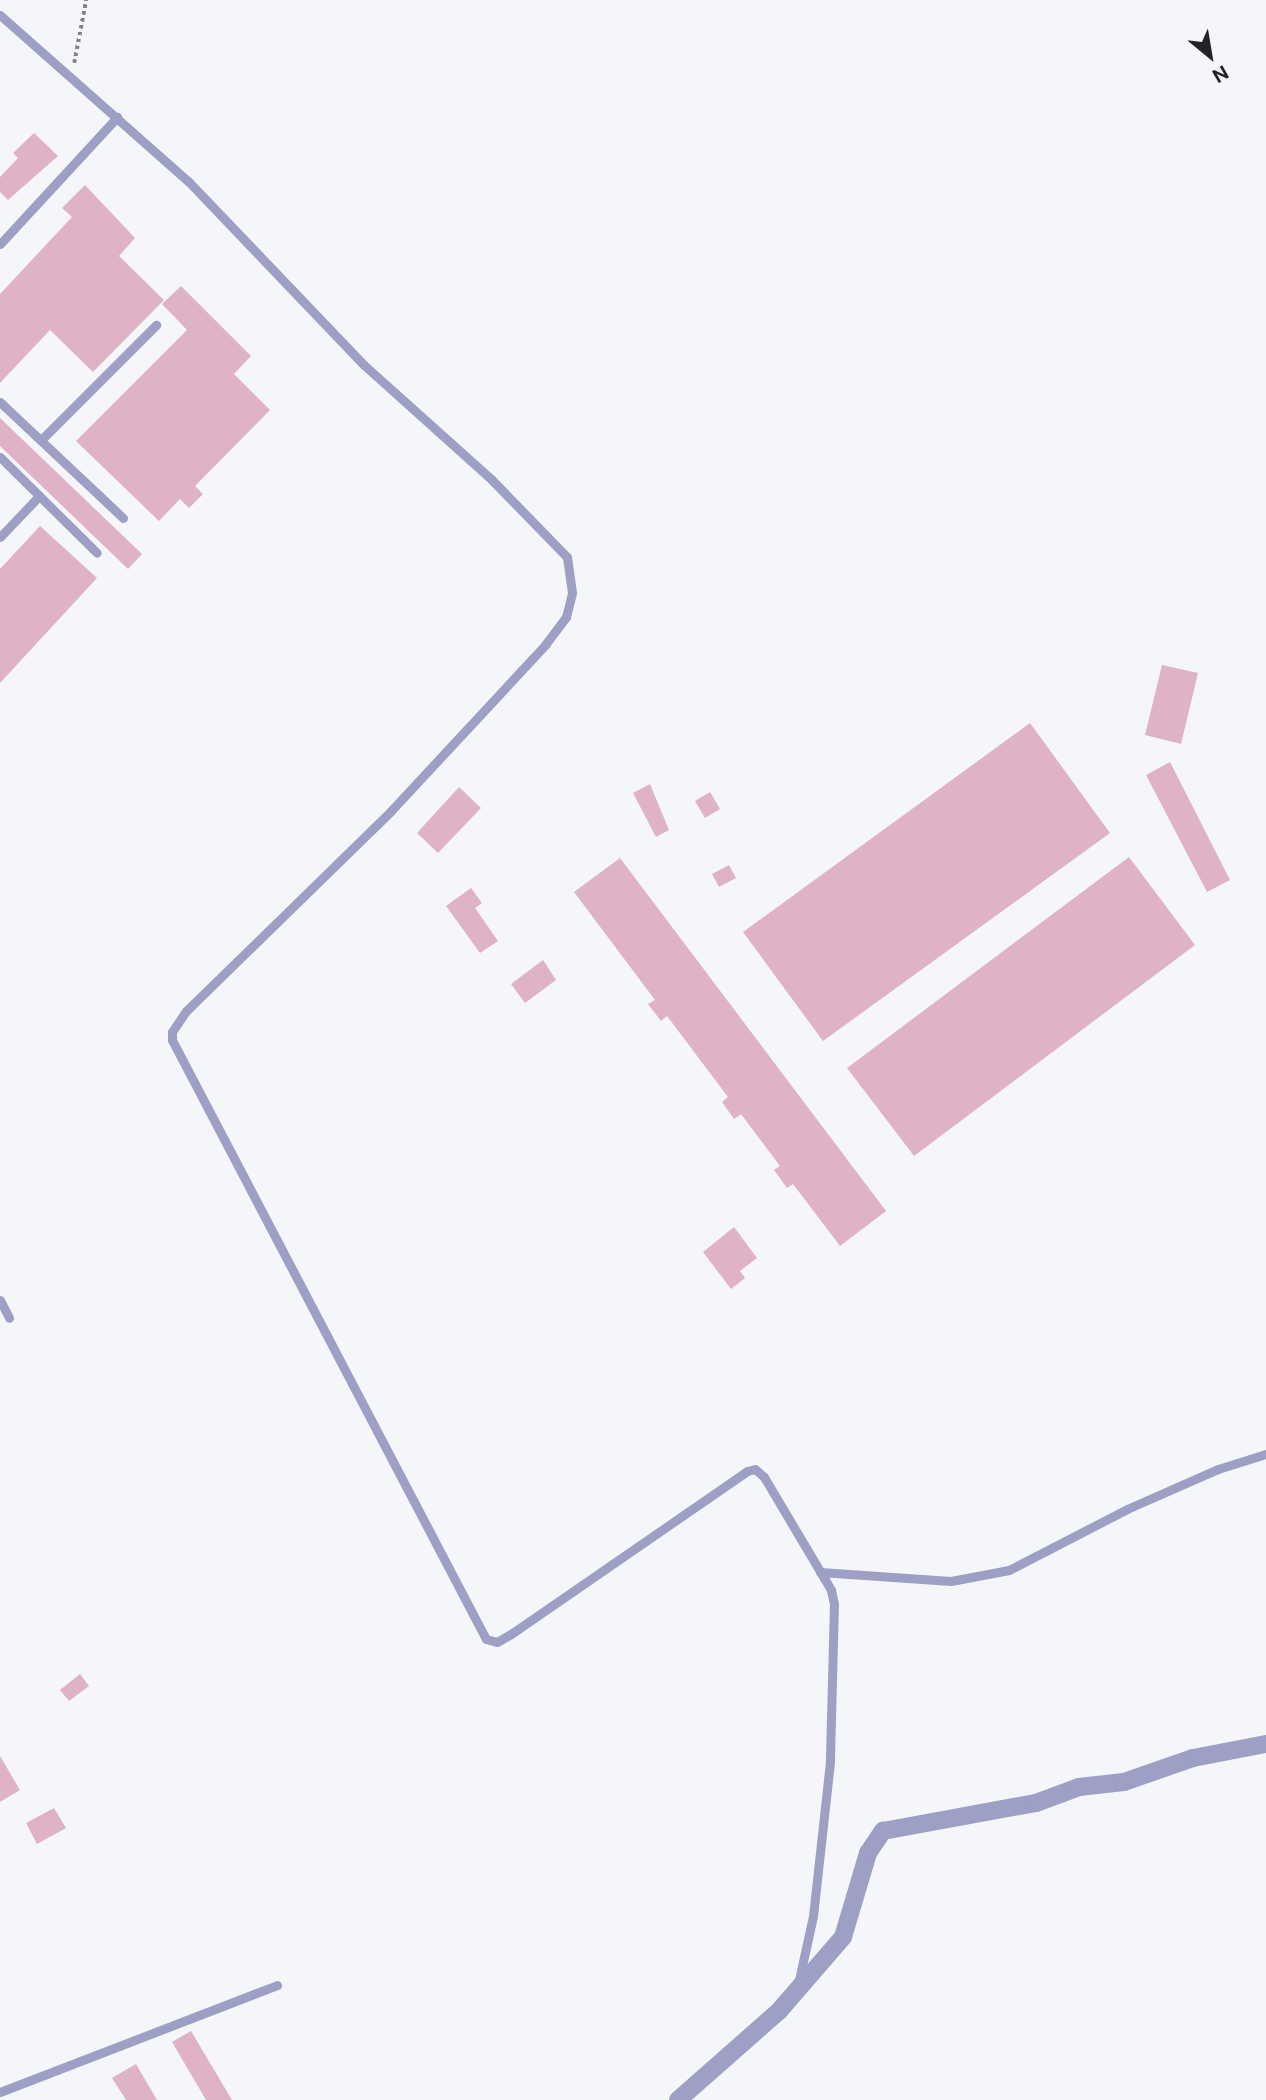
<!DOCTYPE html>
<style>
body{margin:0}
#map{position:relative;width:1266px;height:2100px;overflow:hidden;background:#f4f6f9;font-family:"Public Sans",sans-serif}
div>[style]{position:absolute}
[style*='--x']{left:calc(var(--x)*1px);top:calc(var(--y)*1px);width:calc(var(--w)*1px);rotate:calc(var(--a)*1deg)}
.building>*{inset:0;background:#dfb2c7}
.path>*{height:3.5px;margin-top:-1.75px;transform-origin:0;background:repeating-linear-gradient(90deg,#828385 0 3.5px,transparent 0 7px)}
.service>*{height:9px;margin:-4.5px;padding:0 4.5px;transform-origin:4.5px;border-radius:4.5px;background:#9e9fc4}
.minor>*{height:18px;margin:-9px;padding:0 9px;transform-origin:9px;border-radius:9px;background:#9e9fc4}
span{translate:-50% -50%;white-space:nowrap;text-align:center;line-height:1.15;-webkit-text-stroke:7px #f4f6f9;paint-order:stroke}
.north{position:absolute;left:1175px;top:21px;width:70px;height:70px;-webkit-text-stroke:5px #f4f6f9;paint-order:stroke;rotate:150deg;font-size:19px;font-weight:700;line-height:28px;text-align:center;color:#222324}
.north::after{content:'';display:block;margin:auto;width:24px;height:32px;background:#222324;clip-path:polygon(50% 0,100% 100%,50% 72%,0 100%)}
</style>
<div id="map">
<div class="building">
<i style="clip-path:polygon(34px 133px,58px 156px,8px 200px,0 192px,0 177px,18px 158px,13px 153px)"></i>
<i style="clip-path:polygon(85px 185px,135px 238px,119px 256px,164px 300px,93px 372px,50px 330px,0 383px,0 294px,72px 217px,62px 208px)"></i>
<i style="clip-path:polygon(181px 286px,251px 356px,234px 374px,270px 410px,195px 486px,203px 494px,189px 508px,180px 499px,159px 521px,76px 441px,187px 330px,162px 304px)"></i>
<i style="clip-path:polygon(0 418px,142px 554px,128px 569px,0 446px)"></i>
<i style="clip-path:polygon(40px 526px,97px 578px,0 683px,0 569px)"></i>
<i style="clip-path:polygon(1162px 665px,1198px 673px,1181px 744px,1145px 735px)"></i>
<i style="clip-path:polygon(1030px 723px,1110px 833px,823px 1041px,743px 932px)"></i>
<i style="clip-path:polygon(1170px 762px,1230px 880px,1207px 892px,1146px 775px)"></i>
<i style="clip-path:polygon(650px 784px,669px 830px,656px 837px,633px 793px)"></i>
<i style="clip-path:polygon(459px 787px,481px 808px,438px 853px,417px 833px)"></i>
<i style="clip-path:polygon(710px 792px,720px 809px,705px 818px,695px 801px)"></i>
<i style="clip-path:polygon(1129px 857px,1195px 945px,914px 1156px,847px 1068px)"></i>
<i style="clip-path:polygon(620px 858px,886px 1211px,840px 1246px,793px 1184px,787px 1188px,774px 1170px,780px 1166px,741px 1114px,734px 1119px,722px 1102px,728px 1097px,667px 1016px,661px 1021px,648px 1004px,655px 1000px,574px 892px)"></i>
<i style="clip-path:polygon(729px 865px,736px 878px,719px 887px,712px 874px)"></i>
<i style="clip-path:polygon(471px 888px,482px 903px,475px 908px,498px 941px,480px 953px,446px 906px)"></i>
<i style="clip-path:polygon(543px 960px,556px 980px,525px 1003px,511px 984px)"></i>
<i style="clip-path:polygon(734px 1227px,757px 1258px,740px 1271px,745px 1278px,731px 1289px,703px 1252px)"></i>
<i style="clip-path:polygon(80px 1674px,89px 1686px,69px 1701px,60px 1690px)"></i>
<i style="clip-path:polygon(0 1756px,20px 1790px,0 1802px)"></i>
<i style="clip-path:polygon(54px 1808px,66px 1828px,37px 1844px,26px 1823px)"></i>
<i style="clip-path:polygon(191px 2031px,232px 2100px,206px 2100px,172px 2042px)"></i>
<i style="clip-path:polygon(136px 2064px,157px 2100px,126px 2100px,112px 2078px)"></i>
</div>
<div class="path">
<i style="--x:74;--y:63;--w:64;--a:-79.2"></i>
</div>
<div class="service">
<i style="--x:0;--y:15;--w:252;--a:41.5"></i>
<i style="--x:189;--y:182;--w:253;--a:46.3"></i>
<i style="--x:364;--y:365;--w:172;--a:41.9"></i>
<i style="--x:492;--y:480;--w:107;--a:45.8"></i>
<i style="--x:567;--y:557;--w:36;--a:82"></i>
<i style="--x:572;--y:593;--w:25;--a:104"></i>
<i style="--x:566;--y:617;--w:34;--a:127"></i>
<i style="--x:546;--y:644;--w:228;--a:132.9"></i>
<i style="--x:391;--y:811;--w:286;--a:135.7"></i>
<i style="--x:186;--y:1011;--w:25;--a:124"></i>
<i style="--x:172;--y:1032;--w:8;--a:90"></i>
<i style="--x:172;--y:1040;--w:676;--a:62.34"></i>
<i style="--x:486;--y:1639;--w:11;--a:15"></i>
<i style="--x:497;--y:1642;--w:16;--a:-30"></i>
<i style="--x:511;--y:1634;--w:287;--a:-34.6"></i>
<i style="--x:747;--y:1471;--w:8;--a:-14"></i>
<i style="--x:755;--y:1469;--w:12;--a:42"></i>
<i style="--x:764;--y:1477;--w:131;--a:59.3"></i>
<i style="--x:831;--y:1590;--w:14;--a:78"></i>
<i style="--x:834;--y:1604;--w:158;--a:91.5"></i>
<i style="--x:830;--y:1762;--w:155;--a:96.3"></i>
<i style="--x:813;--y:1916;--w:70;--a:102.4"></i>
<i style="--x:0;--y:244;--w:173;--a:-47.3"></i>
<i style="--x:0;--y:402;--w:169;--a:43.3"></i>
<i style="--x:41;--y:440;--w:163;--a:-45"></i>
<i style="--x:0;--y:457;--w:136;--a:44.7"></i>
<i style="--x:0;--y:537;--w:57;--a:-46.4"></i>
<i style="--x:0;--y:1300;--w:20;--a:63"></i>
<i style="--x:820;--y:1572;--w:131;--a:3.9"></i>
<i style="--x:951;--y:1581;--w:59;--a:-10.7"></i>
<i style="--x:1009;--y:1570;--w:133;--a:-27.3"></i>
<i style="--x:1127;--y:1509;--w:99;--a:-23.7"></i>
<i style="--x:1218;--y:1469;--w:50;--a:-17.4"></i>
<i style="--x:0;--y:2092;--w:297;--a:-21.1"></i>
</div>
<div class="minor">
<i style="--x:678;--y:2100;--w:135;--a:-41.4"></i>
<i style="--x:779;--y:2011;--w:98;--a:-49.1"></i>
<i style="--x:843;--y:1937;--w:88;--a:-73.4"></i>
<i style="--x:868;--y:1853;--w:27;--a:-56"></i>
<i style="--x:883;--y:1831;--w:156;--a:-10.4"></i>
<i style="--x:1036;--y:1803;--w:46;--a:-20.4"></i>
<i style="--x:1079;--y:1787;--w:45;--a:-6.3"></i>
<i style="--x:1124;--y:1782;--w:73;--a:-19.2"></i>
<i style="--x:1193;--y:1758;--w:74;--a:-10.9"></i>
</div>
<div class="north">N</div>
</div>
